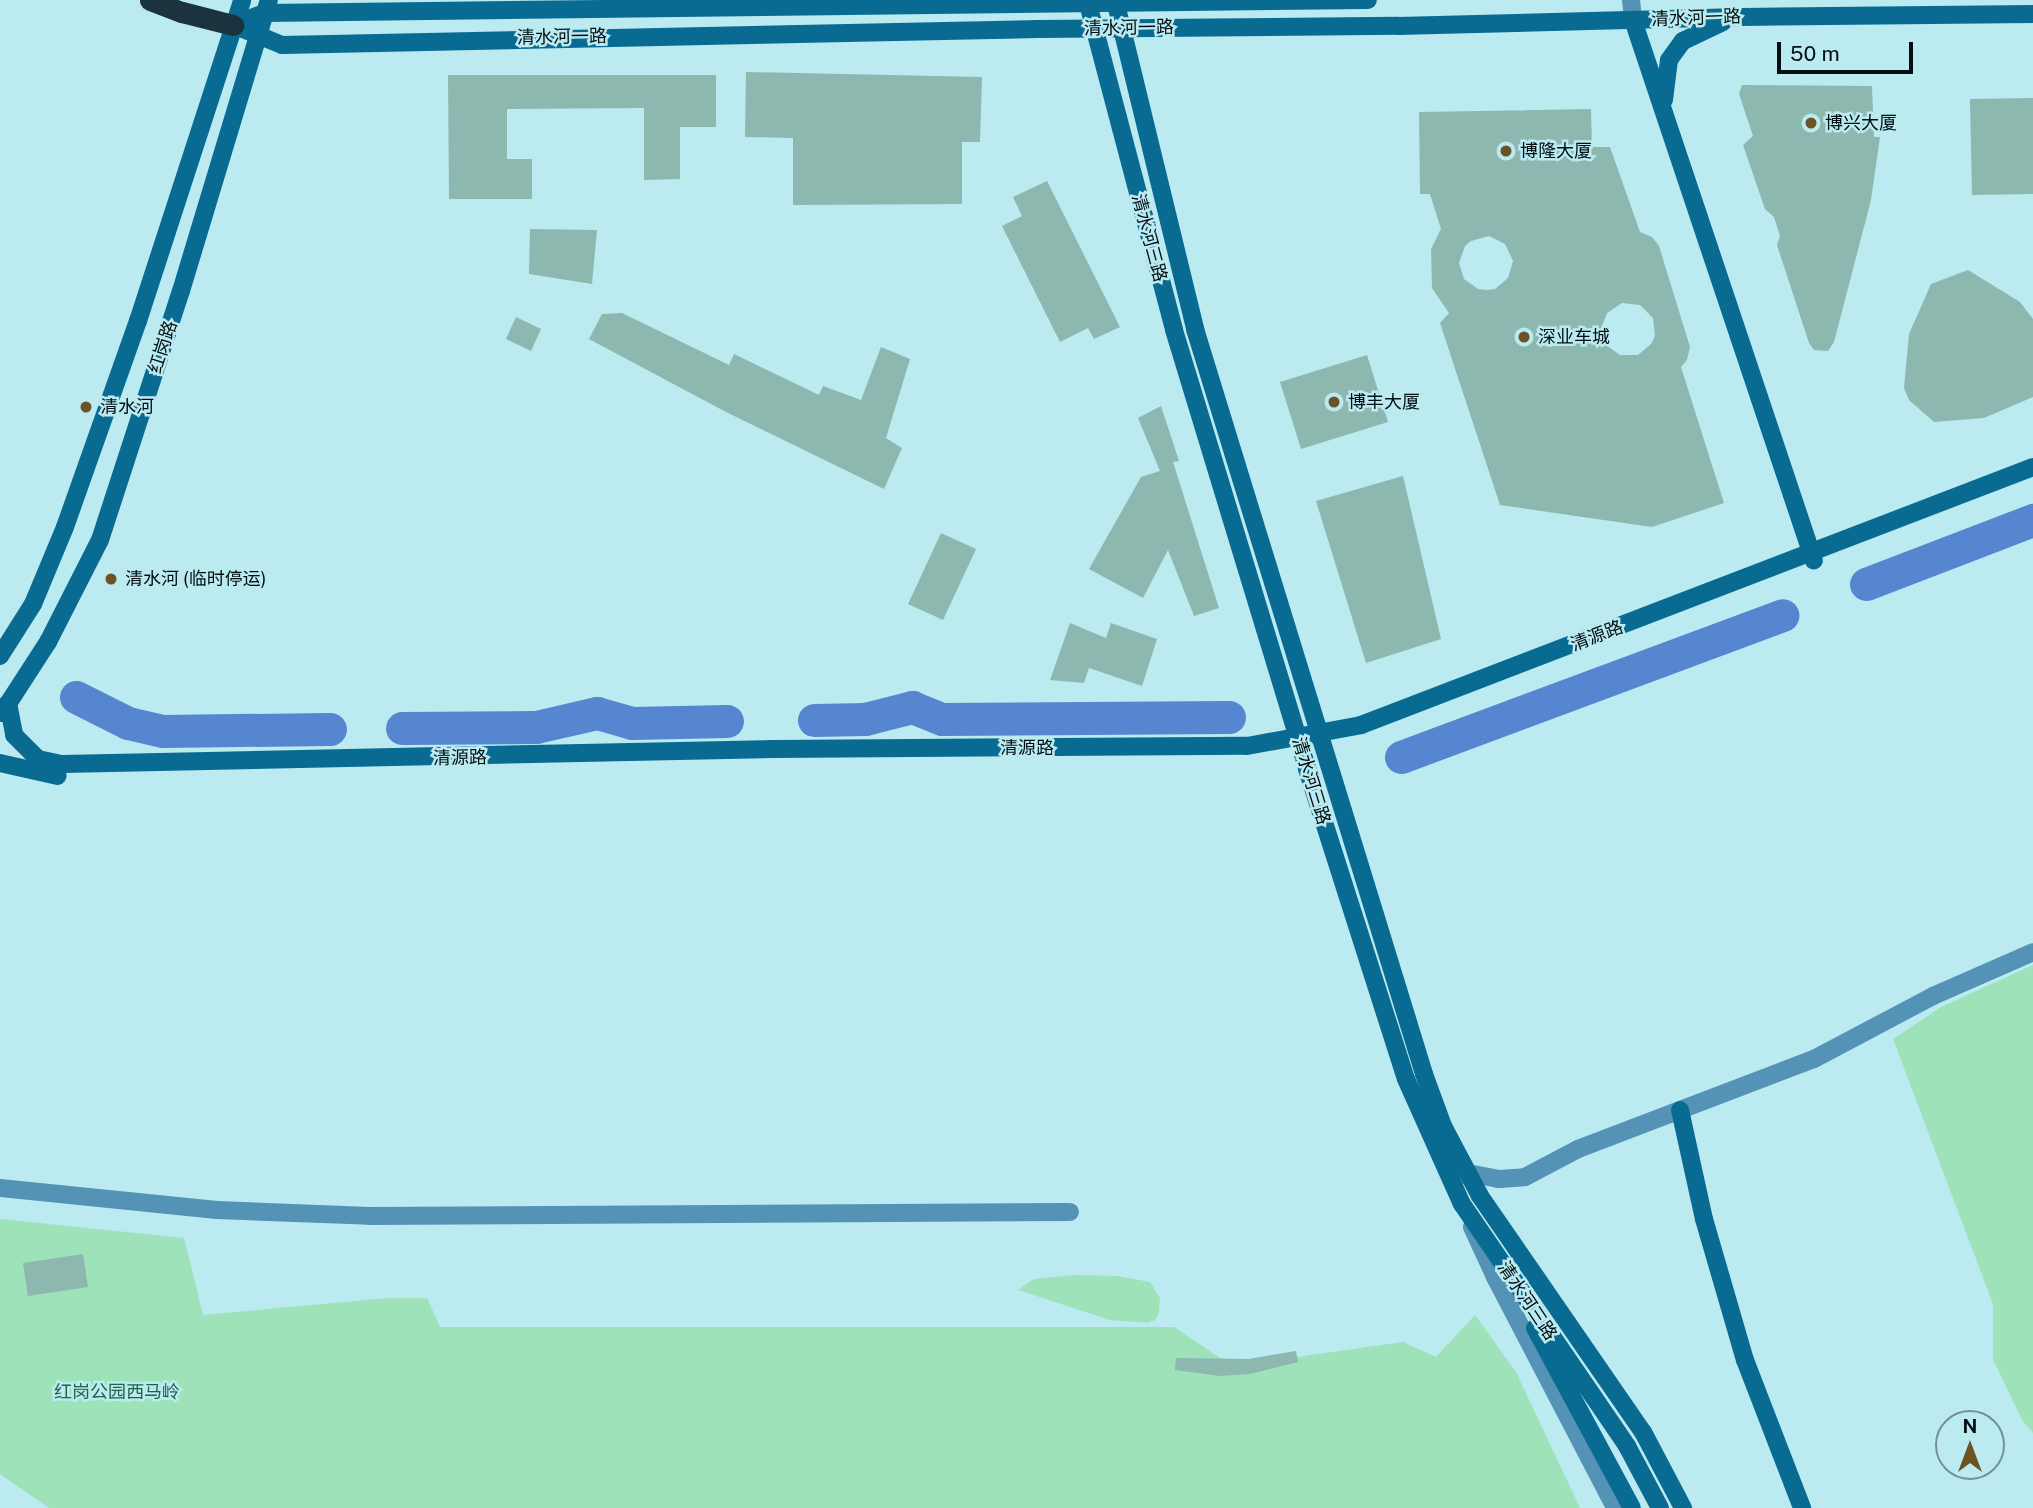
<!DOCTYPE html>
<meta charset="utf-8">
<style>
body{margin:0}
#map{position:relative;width:2033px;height:1508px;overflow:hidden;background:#bbeaf1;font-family:"Public Sans","Noto Sans SC",sans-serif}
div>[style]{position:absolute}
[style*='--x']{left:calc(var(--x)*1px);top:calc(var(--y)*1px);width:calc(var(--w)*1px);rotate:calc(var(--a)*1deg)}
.green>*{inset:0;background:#9de2b8}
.river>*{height:33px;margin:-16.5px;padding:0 16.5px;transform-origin:16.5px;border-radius:16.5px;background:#5586cf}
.building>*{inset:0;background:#8cb8b0}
.street>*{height:18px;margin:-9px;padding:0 9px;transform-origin:9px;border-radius:9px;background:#5493b5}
.secondary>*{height:18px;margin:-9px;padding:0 9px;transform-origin:9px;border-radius:9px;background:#0a6b92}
.highway>*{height:21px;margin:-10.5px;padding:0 10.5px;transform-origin:10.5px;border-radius:10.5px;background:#1b323f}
.dots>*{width:19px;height:19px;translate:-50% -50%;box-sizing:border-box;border:4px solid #bbeaf1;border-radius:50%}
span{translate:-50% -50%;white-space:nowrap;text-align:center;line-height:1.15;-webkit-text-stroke:5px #bbeaf1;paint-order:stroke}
.street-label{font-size:18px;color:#010f12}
.poi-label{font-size:18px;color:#010f12}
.left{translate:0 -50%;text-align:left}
.park-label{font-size:18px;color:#1e6642}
.north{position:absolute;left:1935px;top:1410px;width:70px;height:70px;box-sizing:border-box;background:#bbeaf1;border:2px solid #719298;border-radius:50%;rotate:0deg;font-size:19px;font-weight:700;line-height:28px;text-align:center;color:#010f12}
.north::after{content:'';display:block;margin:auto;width:24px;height:32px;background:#6c5324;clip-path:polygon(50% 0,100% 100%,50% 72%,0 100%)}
.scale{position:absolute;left:1777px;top:42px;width:136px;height:32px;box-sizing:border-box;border:4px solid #010f12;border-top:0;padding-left:9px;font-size:21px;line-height:24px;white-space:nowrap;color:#010f12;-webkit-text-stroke:5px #bbeaf1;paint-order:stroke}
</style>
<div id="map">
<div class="green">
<i style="clip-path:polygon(2033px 965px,2033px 1433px,2022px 1420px,1993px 1359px,1993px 1304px,1893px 1039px,1943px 1006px)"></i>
<i style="clip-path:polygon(0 1219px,184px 1238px,203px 1315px,388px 1298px,427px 1298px,440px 1327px,1174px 1327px,1232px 1366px,1403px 1342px,1436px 1357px,1475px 1315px,1516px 1372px,1580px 1508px,49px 1508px,0 1474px)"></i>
<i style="clip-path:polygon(1074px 1275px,1117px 1276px,1150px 1282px,1160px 1298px,1159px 1313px,1155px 1320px,1148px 1323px,1110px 1320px,1018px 1290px,1034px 1279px)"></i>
</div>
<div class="river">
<i style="--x:1866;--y:584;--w:179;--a:-21"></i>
<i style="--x:76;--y:697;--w:58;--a:26.6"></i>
<i style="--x:128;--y:723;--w:36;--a:13"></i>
<i style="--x:163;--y:731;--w:167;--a:-0.7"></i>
<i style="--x:814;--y:720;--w:51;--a:-1.1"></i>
<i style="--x:865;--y:719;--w:49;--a:-14.3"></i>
<i style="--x:912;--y:707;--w:32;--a:22"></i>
<i style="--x:942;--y:719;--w:287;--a:-0.4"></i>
<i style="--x:402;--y:728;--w:134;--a:-0.4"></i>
<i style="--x:536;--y:727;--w:63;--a:-12.9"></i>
<i style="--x:597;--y:713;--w:36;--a:16"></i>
<i style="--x:632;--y:723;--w:95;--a:-1.2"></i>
<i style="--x:1401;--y:757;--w:407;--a:-20.4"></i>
</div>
<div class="building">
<i style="clip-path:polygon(746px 72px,982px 77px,980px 142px,962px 142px,962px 204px,793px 205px,793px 138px,745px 137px)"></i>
<i style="clip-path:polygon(448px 75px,716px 75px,716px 127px,680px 127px,680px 179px,644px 180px,644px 108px,507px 109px,507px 159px,532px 159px,532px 199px,449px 199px)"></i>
<i style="clip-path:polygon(1742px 85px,1872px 86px,1874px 137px,1880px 137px,1871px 200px,1834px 342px,1828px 351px,1814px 350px,1809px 343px,1777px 245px,1780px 236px,1774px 217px,1765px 209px,1743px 145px,1753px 136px,1739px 94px)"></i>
<i style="clip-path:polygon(2033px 98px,2033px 194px,1972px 195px,1970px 99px)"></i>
<i style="clip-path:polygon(evenodd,1591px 109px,1592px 147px,1610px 147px,1640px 232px,1652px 237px,1659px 246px,1690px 347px,1687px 360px,1681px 367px,1724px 503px,1652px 527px,1500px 505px,1440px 323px,1449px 313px,1432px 288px,1431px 249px,1441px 229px,1430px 194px,1420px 194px,1419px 112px,1591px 109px,1489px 236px,1505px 244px,1513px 261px,1508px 278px,1495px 289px,1487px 290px,1478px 289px,1464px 279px,1459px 263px,1465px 246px,1471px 241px,1489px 236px,1591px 109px,1622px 303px,1640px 305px,1653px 318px,1655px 336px,1651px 344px,1638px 355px,1620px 355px,1606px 345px,1602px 337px,1601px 329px,1607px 313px,1622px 303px)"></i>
<i style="clip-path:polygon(1047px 181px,1120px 327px,1094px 339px,1088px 328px,1060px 342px,1002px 226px,1022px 216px,1013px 197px)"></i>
<i style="clip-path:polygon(530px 229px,597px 230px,592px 284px,529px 274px)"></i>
<i style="clip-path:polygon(1968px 270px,2020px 302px,2033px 319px,2033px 397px,1984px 418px,1934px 422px,1909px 400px,1904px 388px,1909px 334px,1931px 284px)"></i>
<i style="clip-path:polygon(622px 313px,729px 365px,734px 354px,819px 395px,823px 386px,861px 400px,881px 347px,910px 359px,886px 438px,902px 448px,884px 489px,726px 412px,589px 339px,602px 314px)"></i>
<i style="clip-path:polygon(516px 317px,541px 329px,531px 351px,506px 339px)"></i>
<i style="clip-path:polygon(1367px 355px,1388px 422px,1301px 449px,1280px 382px)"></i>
<i style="clip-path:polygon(1161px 406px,1179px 461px,1173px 462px,1219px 608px,1194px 616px,1168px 550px,1143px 598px,1089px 569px,1141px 477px,1160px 471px,1138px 418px)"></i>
<i style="clip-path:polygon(1403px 476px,1441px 639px,1366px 663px,1316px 501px)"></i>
<i style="clip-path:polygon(941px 533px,976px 549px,943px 620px,908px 604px)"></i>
<i style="clip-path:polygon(1070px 623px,1106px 638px,1111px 623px,1157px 639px,1142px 686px,1089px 668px,1084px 683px,1050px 680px)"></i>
<i style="clip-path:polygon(83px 1254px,88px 1287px,28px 1296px,23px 1263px)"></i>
<i style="clip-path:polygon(1296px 1351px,1298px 1362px,1250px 1374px,1220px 1376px,1175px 1370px,1176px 1358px,1248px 1359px)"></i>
</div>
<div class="street">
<i style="--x:1631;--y:0;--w:20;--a:84"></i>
<i style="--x:1458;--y:1176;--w:10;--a:-17"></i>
<i style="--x:1468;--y:1173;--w:32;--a:11"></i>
<i style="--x:1499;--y:1179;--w:26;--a:-4"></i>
<i style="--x:1525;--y:1177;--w:60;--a:-27.8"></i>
<i style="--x:1578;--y:1149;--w:253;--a:-20.9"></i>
<i style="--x:1814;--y:1059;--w:135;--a:-27.9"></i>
<i style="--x:1933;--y:996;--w:109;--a:-23.7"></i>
<i style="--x:0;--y:1188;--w:218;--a:5.8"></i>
<i style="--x:217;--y:1210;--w:153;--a:2.2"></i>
<i style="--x:370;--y:1216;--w:700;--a:-0.33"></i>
<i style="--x:1472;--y:1227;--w:55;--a:65.3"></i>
<i style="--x:1495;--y:1277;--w:260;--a:62.5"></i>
</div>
<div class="secondary">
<i style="--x:1087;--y:0;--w:341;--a:75.2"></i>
<i style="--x:1174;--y:330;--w:459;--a:73.1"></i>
<i style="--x:1307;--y:769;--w:325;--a:72.3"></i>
<i style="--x:1406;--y:1079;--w:137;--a:65.9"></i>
<i style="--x:1462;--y:1204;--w:293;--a:55.7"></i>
<i style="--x:1627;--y:1446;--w:70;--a:62"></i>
<i style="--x:1115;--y:0;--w:339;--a:76.3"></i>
<i style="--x:1195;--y:329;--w:779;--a:72.91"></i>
<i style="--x:1424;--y:1074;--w:55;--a:69.9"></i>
<i style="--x:1443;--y:1126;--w:79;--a:62.1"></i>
<i style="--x:1480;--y:1196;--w:287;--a:55.4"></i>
<i style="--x:1643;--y:1432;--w:86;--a:62.2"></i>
<i style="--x:1633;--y:20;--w:570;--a:71.5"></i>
<i style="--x:233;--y:25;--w:53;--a:22.2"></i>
<i style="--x:282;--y:45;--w:756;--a:-1.21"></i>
<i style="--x:1038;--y:29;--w:360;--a:-0.5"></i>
<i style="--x:1398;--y:26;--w:343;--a:-1.5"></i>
<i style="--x:1741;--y:17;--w:292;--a:-0.6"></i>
<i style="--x:233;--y:25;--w:34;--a:-21"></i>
<i style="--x:265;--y:13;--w:1103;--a:-0.68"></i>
<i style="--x:1664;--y:100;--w:40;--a:-82.9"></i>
<i style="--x:1669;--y:60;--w:24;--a:-54"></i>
<i style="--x:1683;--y:41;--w:44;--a:-25.4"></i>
<i style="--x:0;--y:656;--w:62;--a:-57.6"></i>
<i style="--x:33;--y:604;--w:83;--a:-67.4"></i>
<i style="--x:65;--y:527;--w:219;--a:-70.5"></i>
<i style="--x:138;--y:321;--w:337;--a:-72"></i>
<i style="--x:8;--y:703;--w:33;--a:79"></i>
<i style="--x:14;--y:735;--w:34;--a:45"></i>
<i style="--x:38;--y:759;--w:25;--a:12"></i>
<i style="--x:62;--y:764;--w:711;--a:-1.21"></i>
<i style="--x:773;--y:749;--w:474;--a:-0.4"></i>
<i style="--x:1247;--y:746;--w:116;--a:-10.4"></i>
<i style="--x:1361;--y:725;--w:720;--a:-21"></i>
<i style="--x:2;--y:713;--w:85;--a:-57.1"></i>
<i style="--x:48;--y:642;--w:114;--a:-63"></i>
<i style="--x:100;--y:540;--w:262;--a:-72"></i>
<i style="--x:181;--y:291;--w:304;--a:-73.2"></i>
<i style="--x:0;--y:763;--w:59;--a:12.6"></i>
<i style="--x:1680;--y:1110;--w:112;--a:77.6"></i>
<i style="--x:1704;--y:1219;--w:147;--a:73.8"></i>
<i style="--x:1745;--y:1360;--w:159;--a:68.9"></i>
<i style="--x:1535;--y:1328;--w:204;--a:61.7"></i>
</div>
<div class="highway">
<i style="--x:150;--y:0;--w:34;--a:21"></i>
<i style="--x:182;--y:12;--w:53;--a:14.3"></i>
</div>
<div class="dots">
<i style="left:1811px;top:123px;background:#6c5324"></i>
<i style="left:1506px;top:151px;background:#6c5324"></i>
<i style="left:1524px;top:337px;background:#6c5324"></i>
<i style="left:1334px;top:402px;background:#6c5324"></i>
<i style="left:86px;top:407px;background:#6c5324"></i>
<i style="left:111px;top:579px;background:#6c5324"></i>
</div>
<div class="street-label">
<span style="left:1696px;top:18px;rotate:-2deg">清水河一路</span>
<span style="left:1129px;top:28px;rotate:-1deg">清水河一路</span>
<span style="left:562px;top:37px;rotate:-1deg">清水河一路</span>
<span style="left:1149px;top:238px;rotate:75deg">清水河三路</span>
<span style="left:163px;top:347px;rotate:-72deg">红岗路</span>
<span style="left:1597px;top:636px;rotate:-21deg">清源路</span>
<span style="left:1027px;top:748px">清源路</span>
<span style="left:460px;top:758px;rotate:-1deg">清源路</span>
<span style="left:1311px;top:781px;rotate:73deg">清水河三路</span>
<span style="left:1527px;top:1301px;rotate:56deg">清水河三路</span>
</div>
<div class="poi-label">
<span class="left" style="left:1825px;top:123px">博兴大厦</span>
<span class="left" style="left:1520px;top:151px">博隆大厦</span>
<span class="left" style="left:1538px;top:337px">深业车城</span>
<span class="left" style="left:1348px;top:402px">博丰大厦</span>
<span class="left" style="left:100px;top:407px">清水河</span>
<span class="left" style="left:125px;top:579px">清水河 (临时停运)</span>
</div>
<div class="park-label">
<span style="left:117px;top:1392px">红岗公园西马岭</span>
</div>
<div class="north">N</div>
<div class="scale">50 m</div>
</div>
